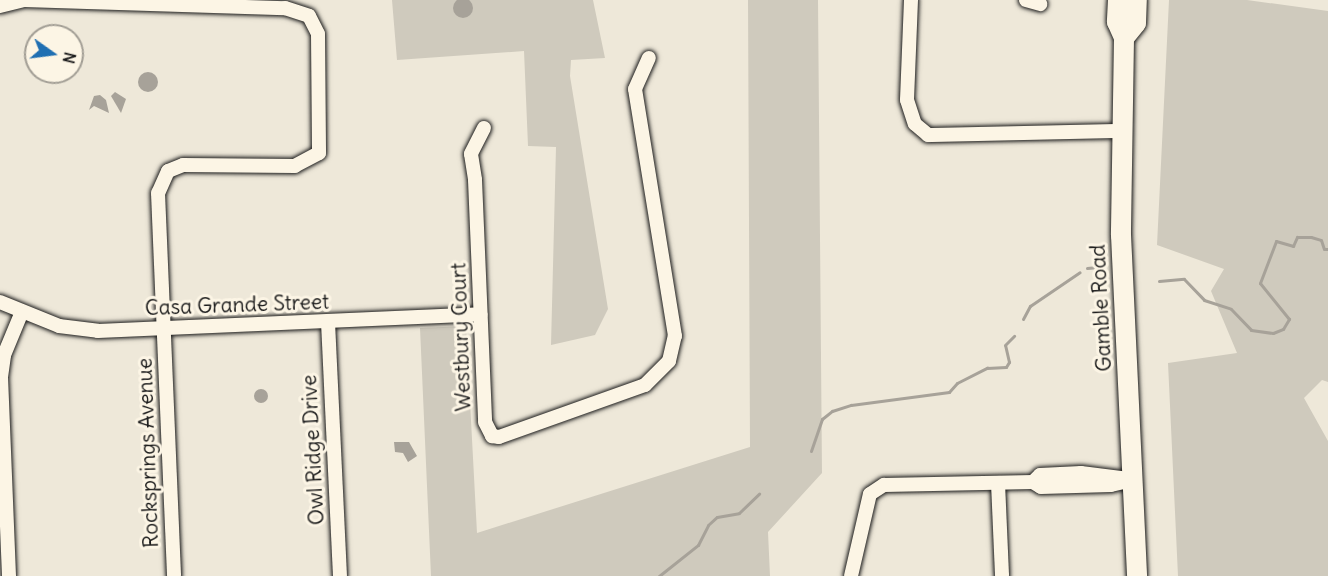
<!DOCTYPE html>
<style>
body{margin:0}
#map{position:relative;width:1328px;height:576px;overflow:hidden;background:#eee8d9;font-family:Delius,sans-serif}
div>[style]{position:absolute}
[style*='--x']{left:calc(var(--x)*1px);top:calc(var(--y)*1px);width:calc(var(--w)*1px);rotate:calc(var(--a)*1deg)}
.green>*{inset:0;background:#cfcabd}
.water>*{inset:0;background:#a7a299}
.round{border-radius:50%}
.stream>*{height:3px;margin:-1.5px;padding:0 1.5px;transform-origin:1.5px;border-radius:1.5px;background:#a7a299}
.roads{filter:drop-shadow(0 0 2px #1c1c1c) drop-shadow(0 0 2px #1c1c1c)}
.street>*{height:14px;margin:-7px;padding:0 7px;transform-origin:7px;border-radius:7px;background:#fcf5e5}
.secondary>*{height:20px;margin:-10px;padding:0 10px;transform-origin:10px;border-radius:10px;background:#fcf5e5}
span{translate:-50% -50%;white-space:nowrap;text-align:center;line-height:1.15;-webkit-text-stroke:6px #fcf5e5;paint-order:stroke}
.street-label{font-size:21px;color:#1c1c1c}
.north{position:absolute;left:24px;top:24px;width:60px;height:60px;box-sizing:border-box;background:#fcf5e5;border:2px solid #a29e95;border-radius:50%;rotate:104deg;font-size:16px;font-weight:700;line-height:24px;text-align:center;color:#1c1c1c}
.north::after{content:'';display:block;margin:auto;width:21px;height:27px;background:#1f6fb2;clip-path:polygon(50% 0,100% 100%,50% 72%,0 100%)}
</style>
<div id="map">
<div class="green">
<i style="clip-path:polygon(392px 0,593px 0,605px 58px,571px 60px,570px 76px,608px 309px,595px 335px,551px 345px,556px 147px,528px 146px,524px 51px,397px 60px)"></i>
<i style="clip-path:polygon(748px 0,818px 0,822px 473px,768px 532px,770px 576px,431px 576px,420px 328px,466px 326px,477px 533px,750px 447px)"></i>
<i style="clip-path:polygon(1169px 0,1247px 0,1328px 11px,1328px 382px,1322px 380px,1304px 398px,1328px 441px,1328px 576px,1178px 576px,1168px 363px,1237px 353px,1211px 291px,1224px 269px,1157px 245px)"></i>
</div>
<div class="water">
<i class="round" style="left:453px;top:-2px;width:20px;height:20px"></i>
<i class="round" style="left:138px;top:72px;width:20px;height:20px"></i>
<i style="clip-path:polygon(115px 92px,126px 99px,121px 113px,111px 96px)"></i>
<i style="clip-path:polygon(100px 95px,106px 100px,109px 113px,94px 106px,89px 110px,94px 96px)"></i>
<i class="round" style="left:254px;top:389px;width:14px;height:14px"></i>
<i style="clip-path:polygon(394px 442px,409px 442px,417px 456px,408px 462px,403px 453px,395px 452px)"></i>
</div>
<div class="stream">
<i style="--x:1087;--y:268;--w:11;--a:-5"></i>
<i style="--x:1159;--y:281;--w:25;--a:-5"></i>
<i style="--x:1184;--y:279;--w:29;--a:46"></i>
<i style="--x:1204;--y:300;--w:28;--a:18"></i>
<i style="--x:1231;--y:309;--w:29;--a:46"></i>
<i style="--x:1251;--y:330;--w:22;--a:8"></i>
<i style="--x:1273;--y:333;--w:11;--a:-22"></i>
<i style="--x:1283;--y:329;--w:12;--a:-59"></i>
<i style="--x:1289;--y:319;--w:46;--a:-128.9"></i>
<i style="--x:1260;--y:283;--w:45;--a:-69.1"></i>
<i style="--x:1276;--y:241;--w:18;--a:16"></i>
<i style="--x:1293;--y:246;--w:10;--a:-66"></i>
<i style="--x:1297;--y:237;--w:14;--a:0"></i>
<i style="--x:1311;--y:237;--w:10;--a:17"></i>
<i style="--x:1321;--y:240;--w:9;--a:72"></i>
<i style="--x:1324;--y:249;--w:4;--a:0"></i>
<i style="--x:1023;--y:319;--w:15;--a:-62"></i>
<i style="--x:1030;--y:306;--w:60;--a:-34.2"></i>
<i style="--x:811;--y:451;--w:34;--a:-71"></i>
<i style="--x:822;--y:419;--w:13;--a:-39"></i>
<i style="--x:832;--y:411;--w:20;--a:-18"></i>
<i style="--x:851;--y:405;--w:99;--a:-7.6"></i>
<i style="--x:949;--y:392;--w:12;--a:-48"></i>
<i style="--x:957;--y:383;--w:34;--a:-27"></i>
<i style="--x:987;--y:368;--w:19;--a:-3"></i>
<i style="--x:1006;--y:367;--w:6;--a:-59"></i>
<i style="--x:1009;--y:362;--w:17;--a:-103"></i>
<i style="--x:1005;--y:345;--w:13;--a:-45"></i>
<i style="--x:659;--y:576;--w:50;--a:-38.5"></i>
<i style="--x:698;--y:545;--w:22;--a:-63"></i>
<i style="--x:708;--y:525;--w:12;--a:-42"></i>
<i style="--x:717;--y:517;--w:22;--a:-10"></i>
<i style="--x:739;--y:513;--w:28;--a:-44"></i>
</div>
<div class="roads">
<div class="street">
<i style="--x:911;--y:0;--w:100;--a:92.3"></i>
<i style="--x:907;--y:100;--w:25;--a:72"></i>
<i style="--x:915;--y:124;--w:17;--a:40"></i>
<i style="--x:928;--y:135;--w:192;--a:-1.2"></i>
<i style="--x:1026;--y:0;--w:15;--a:16"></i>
<i style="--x:0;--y:6;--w:25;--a:-14"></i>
<i style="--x:24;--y:0;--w:261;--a:1.8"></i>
<i style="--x:285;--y:8;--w:25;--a:18"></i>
<i style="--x:309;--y:16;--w:20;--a:63"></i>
<i style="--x:318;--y:34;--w:119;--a:89.5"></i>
<i style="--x:319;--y:153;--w:27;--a:152"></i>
<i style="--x:295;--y:166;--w:112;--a:-179.5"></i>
<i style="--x:183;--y:165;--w:16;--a:158"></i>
<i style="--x:168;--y:171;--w:24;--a:114"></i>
<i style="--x:158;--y:193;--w:383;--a:87.6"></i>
<i style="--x:484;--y:128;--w:29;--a:117"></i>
<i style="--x:471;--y:154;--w:26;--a:81"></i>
<i style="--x:475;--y:180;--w:242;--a:87.6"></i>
<i style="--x:485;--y:422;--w:16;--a:63"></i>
<i style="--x:492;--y:436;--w:7;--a:8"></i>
<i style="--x:499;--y:437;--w:155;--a:-19.6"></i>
<i style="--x:645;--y:385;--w:34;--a:-45"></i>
<i style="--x:669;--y:361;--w:26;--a:-77"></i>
<i style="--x:675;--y:336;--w:250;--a:-99.2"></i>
<i style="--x:635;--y:89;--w:34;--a:-66"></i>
<i style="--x:0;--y:302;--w:64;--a:22.1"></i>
<i style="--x:59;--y:326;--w:39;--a:7"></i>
<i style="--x:98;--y:331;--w:383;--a:-2.5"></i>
<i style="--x:328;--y:322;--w:254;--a:87.3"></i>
<i style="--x:1033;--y:482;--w:10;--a:-45"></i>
<i style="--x:1040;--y:475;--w:41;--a:-2.8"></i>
<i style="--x:1081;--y:473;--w:48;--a:7.1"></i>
<i style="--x:998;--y:483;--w:93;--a:87.5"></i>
<i style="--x:9;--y:576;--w:199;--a:-92.3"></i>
<i style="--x:1;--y:377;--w:22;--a:-82"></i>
<i style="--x:4;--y:355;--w:44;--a:-67.5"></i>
<i style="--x:851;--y:576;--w:84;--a:-77"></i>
<i style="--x:870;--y:494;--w:17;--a:-33"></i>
<i style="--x:884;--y:485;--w:149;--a:-1.2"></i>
<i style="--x:1033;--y:482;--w:9;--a:32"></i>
<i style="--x:1041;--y:487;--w:70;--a:-1.6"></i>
<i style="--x:1111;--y:485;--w:22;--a:-13"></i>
</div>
<div class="secondary">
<i style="--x:1118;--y:0;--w:22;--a:93"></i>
<i style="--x:1117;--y:22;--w:17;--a:66"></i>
<i style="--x:1124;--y:38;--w:197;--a:90.9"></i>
<i style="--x:1121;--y:235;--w:341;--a:87.3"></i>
<i style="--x:1124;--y:38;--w:19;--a:-51"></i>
<i style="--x:1136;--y:23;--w:23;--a:-88"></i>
</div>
</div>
<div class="street-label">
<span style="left:237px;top:305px;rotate:-2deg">Casa Grande Street</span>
<span style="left:1101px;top:308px;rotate:-93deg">Gamble Road</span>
<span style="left:461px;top:337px;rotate:-92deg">Westbury Court</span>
<span style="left:313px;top:450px;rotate:-93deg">Owl Ridge Drive</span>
<span style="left:148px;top:453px;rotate:-92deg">Rocksprings Avenue</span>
</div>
<div class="north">N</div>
</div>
